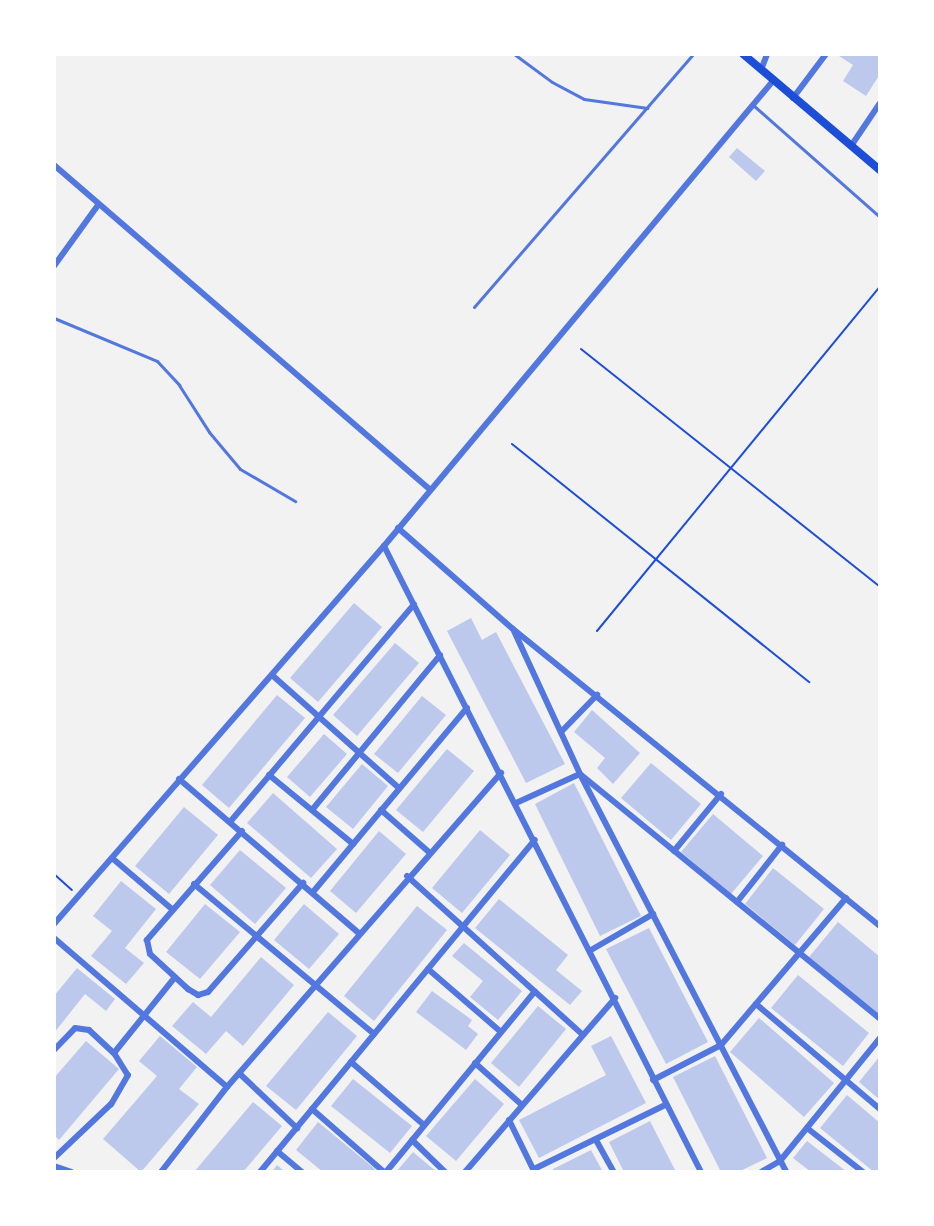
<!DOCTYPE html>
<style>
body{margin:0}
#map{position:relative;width:934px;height:1226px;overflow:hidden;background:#f2f2f2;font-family:Inter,sans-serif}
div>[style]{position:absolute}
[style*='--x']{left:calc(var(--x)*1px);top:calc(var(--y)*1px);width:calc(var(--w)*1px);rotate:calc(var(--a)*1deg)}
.building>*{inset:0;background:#bdc9ec}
.path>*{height:2px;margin:-1px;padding:0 1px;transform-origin:1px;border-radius:1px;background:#1d4ed8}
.service>*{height:3px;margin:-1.5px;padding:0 1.5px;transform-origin:1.5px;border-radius:1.5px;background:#5277de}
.minor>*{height:6px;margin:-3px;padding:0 3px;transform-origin:3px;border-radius:3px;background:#5277de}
.secondary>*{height:8px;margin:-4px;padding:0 4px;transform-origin:4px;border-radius:4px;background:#1d4ed8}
span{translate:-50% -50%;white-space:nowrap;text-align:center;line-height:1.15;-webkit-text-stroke:4.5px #fff;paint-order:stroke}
.frame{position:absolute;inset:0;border:56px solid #fff;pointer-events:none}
</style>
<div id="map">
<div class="building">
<i style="clip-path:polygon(836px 54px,880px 54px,880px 74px,866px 96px,843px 81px,853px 65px)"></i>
<i style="clip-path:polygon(737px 148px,765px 171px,756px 181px,729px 157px)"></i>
<i style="clip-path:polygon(354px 603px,382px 627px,318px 702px,290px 678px)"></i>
<i style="clip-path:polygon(471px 618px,482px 640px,496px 632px,565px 764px,526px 783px,447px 631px)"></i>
<i style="clip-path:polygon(395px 643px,419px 663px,357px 736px,333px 715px)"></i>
<i style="clip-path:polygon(277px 695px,305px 718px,229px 808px,202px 785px)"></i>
<i style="clip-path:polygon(422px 696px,446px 715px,398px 773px,374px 754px)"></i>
<i style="clip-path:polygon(592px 710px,640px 753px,613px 784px,597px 768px,605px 758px,574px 732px)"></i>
<i style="clip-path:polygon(324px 734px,347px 754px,310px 797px,287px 777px)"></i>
<i style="clip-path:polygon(447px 749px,474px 771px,423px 832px,396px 810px)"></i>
<i style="clip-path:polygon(651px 763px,701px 804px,671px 840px,621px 798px)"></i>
<i style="clip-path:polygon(362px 764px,388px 786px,353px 829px,326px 807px)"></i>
<i style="clip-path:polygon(574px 783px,641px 916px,600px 936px,535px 804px)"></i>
<i style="clip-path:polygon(273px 793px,337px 849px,311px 878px,247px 823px)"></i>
<i style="clip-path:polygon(184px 807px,218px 835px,169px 894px,135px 866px)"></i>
<i style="clip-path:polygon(713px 814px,763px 856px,731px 894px,681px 852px)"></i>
<i style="clip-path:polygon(480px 830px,510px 855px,462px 913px,432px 888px)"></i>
<i style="clip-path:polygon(379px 831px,406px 854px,356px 913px,330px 891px)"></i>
<i style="clip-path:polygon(240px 850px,286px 888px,255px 924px,210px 885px)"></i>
<i style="clip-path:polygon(773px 868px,824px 909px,795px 945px,745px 904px)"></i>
<i style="clip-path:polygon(121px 881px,156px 909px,125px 948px,144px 963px,126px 984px,91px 956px,112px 931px,93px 916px)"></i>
<i style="clip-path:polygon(499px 899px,568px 955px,556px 970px,582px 991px,570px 1005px,475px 928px)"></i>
<i style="clip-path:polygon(205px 904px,240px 932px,200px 979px,166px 952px)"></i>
<i style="clip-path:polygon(304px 904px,339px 934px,309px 969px,274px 940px)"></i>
<i style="clip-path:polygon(417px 906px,447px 930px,374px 1021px,344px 996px)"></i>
<i style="clip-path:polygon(838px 922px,880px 957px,880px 1016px,809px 957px)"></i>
<i style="clip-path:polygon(649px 928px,708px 1042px,666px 1064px,606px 949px)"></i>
<i style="clip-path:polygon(464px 943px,522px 991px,498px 1020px,470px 997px,483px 981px,452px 956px)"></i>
<i style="clip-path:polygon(261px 957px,294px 985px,243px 1046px,226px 1031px,206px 1054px,172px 1026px,193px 1002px,211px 1017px)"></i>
<i style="clip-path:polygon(77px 968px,115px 999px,106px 1011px,85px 994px,54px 1033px,54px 996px)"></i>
<i style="clip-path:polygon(798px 975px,869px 1033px,843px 1066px,771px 1008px)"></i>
<i style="clip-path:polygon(432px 991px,472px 1020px,468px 1026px,478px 1034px,466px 1050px,416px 1012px)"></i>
<i style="clip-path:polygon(538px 1006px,566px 1029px,519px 1087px,491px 1063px)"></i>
<i style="clip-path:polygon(328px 1012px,357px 1036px,296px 1110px,266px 1086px)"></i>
<i style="clip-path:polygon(759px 1018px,834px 1083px,804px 1117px,730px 1052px)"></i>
<i style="clip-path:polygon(160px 1036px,197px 1067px,179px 1089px,199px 1104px,141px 1172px,103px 1139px,157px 1076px,139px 1061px)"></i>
<i style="clip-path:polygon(611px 1036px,646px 1103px,539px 1158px,519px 1120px,606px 1075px,591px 1046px)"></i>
<i style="clip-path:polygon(86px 1041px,119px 1069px,59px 1140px,54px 1135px,54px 1078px)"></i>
<i style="clip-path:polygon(715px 1056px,767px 1158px,738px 1172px,721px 1172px,673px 1077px)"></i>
<i style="clip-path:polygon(880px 1056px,880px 1100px,859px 1082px)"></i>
<i style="clip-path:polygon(353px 1079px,412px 1126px,390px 1153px,331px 1106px)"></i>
<i style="clip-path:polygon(475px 1079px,504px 1104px,456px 1161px,426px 1136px)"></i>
<i style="clip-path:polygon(847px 1095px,880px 1123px,880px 1172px,874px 1172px,820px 1128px)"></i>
<i style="clip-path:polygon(253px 1102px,282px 1126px,243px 1172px,194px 1172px)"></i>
<i style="clip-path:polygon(650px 1121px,676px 1172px,624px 1172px,609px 1142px)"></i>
<i style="clip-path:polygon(318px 1122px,375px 1169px,373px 1172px,323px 1172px,296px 1150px)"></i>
<i style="clip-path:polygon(807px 1141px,847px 1172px,811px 1172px,793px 1158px)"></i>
<i style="clip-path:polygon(591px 1150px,603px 1172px,554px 1172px,553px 1169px)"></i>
<i style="clip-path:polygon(413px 1152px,437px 1172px,396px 1172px)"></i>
<i style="clip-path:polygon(277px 1165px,285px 1172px,272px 1172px)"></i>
</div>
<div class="path">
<i style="--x:581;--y:349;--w:382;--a:38.5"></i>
<i style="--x:512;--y:444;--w:381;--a:38.7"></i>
<i style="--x:597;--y:631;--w:445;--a:-50.6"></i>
<i style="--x:54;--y:874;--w:24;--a:42"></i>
</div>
<div class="service">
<i style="--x:514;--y:54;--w:47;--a:36.4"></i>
<i style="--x:552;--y:82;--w:36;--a:28"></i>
<i style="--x:584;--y:99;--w:64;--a:8.1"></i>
<i style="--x:753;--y:105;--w:169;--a:41.4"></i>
<i style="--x:474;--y:307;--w:335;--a:-49.1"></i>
<i style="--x:54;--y:318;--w:112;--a:22.7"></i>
<i style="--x:157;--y:361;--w:33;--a:47"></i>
<i style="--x:179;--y:385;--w:56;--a:57.4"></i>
<i style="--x:209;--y:432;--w:48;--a:50"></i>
<i style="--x:240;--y:469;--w:64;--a:30.2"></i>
</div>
<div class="minor">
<i style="--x:761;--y:70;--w:17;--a:-69"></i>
<i style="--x:793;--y:98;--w:55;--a:-53.1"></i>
<i style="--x:851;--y:146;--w:52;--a:-56"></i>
<i style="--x:54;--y:165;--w:497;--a:40.8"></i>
<i style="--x:54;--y:266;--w:75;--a:-54.2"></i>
<i style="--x:398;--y:528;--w:153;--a:41.3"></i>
<i style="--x:513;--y:629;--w:472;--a:39"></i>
<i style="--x:384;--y:546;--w:702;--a:63.14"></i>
<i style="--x:514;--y:631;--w:157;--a:65.2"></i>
<i style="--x:580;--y:774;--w:448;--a:62.6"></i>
<i style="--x:272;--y:675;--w:170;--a:41.7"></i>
<i style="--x:561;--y:732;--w:52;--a:-45.8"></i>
<i style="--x:269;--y:775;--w:109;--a:39.4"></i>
<i style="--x:179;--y:779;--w:238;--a:40.6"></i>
<i style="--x:516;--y:803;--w:70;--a:-24.4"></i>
<i style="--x:580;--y:774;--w:387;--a:39.2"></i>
<i style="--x:312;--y:810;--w:201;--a:-50.4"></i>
<i style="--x:381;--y:810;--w:64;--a:41.2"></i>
<i style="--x:230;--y:822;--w:285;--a:-49.8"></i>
<i style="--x:242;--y:831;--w:145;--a:131.1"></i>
<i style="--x:147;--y:940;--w:14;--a:78"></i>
<i style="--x:150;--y:954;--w:52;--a:42.6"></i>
<i style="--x:188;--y:989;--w:12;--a:31"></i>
<i style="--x:198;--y:995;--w:10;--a:-17"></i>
<i style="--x:208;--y:992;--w:145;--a:-48.9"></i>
<i style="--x:674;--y:851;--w:74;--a:-50.5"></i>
<i style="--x:112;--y:858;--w:79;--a:40.4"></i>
<i style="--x:407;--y:876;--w:237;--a:42.1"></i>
<i style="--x:194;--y:884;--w:234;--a:39.8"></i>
<i style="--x:313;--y:892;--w:240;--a:-50.1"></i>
<i style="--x:737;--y:902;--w:73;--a:-51.7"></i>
<i style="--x:54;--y:924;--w:502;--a:-48.88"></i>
<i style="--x:384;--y:546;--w:606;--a:-50.09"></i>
<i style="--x:54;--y:938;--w:228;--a:40.7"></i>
<i style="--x:591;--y:950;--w:72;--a:-30.1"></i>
<i style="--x:428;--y:969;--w:96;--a:40.8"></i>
<i style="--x:756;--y:1004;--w:162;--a:40.3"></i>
<i style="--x:54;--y:1050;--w:30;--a:-46"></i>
<i style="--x:75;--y:1028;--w:14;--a:8"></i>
<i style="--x:89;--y:1030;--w:34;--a:43"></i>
<i style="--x:114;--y:1053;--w:26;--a:58"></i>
<i style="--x:128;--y:1075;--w:34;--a:120"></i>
<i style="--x:111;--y:1104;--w:79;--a:136.5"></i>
<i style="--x:114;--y:1053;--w:97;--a:-51.2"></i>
<i style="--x:351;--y:1062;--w:96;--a:40.8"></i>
<i style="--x:475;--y:1063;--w:63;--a:41.8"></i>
<i style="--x:240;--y:1074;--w:79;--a:43.5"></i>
<i style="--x:653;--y:1080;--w:76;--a:-27.2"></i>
<i style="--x:721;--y:1045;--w:193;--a:-49.6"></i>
<i style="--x:312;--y:1109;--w:96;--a:41.2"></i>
<i style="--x:509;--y:1120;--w:57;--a:63.9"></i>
<i style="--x:807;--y:1128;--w:71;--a:38.2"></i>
<i style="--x:412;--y:1140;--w:46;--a:44.1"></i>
<i style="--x:596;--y:1140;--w:37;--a:61"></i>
<i style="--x:277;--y:1151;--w:33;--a:40"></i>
<i style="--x:54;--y:1166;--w:18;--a:19"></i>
<i style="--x:534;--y:1169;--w:146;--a:-26"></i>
<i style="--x:161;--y:1172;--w:108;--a:-52.2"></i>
<i style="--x:227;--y:1087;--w:417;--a:-48.9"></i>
<i style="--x:260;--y:1172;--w:431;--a:-50.4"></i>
<i style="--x:386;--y:1172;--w:234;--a:-50.5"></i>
<i style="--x:465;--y:1172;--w:230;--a:-49.2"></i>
<i style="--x:761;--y:1172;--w:22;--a:-30"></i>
<i style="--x:780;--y:1161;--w:159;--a:-50.9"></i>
</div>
<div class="secondary">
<i style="--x:743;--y:54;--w:180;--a:40.3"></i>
</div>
<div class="frame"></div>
</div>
